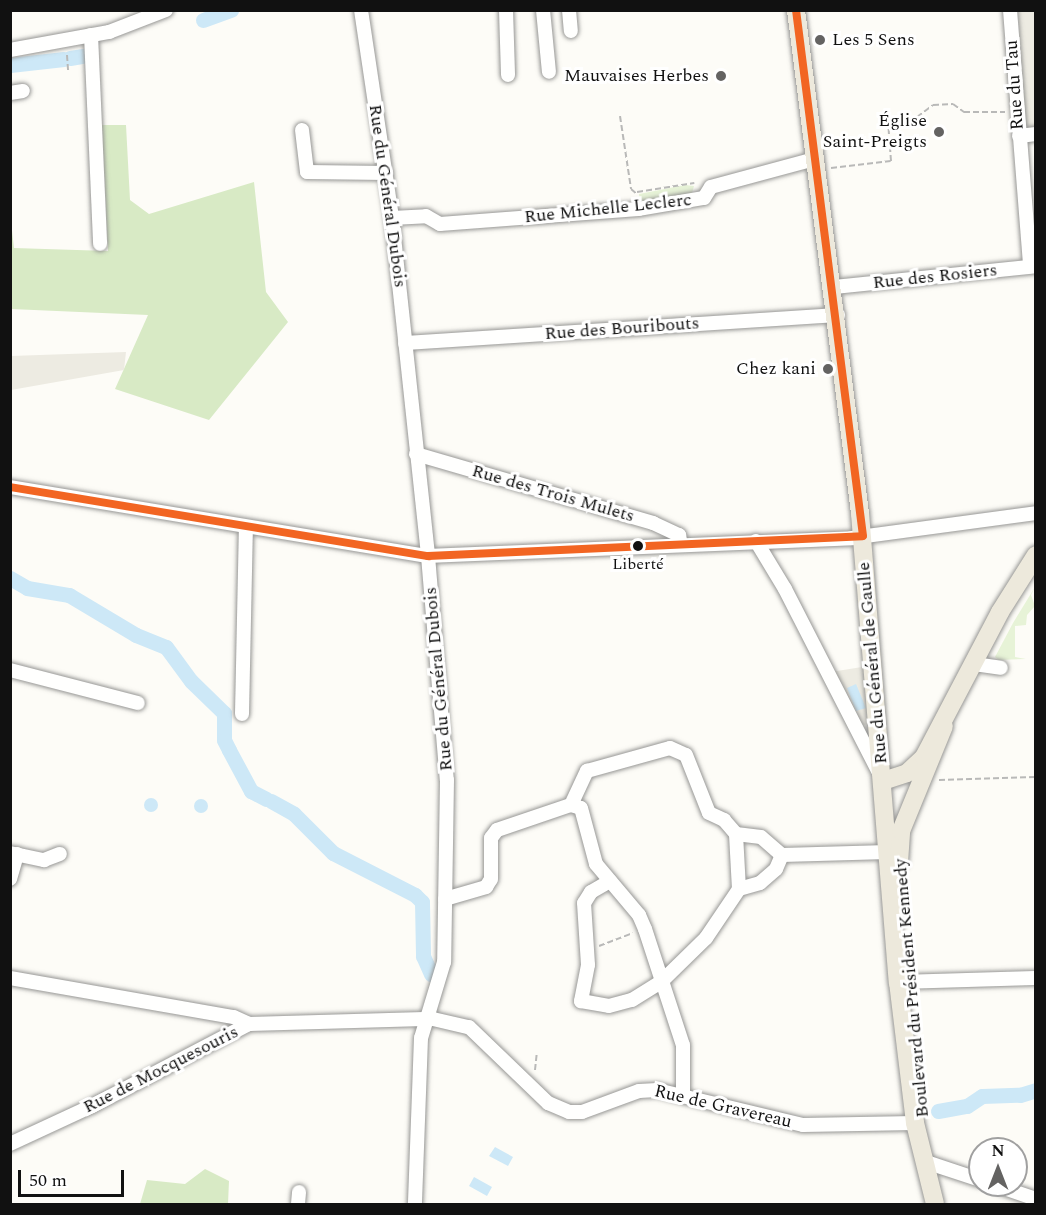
<!DOCTYPE html>
<meta charset="utf-8">
<style>
body{margin:0}
#map{position:relative;width:1046px;height:1215px;overflow:hidden;background:#fdfcf7;font-family:Spectral,serif}
div>[style]{position:absolute}
[style*='--x']{left:calc(var(--x)*1px);top:calc(var(--y)*1px);width:calc(var(--w)*1px);rotate:calc(var(--a)*1deg)}
.green>*{inset:0;background:#e7f3d7}
.forest>*{inset:0;background:#d8eac5}
.plaza>*{inset:0;background:#edebe2}
.water>*{inset:0;background:#cde8f7}
.round{border-radius:50%}
.canal>*{height:15px;margin:-7.5px;padding:0 7.5px;transform-origin:7.5px;border-radius:7.5px;background:#cde8f7}
.path>*{height:2px;margin-top:-1px;transform-origin:0;background:repeating-linear-gradient(90deg,#b9b9b8 0 6px,transparent 0 9px)}
.roads{filter:drop-shadow(0 0 2px #979795) drop-shadow(0 0 2px #979795)}
.minor>*{height:14px;margin:-7px;padding:0 7px;transform-origin:7px;border-radius:7px;background:#fffffe}
.major>*{height:18px;margin:-9px;padding:0 9px;transform-origin:9px;border-radius:9px;background:#ede9dc}
.bus-1>*{height:8px;margin:-4px;padding:0 4px;transform-origin:4px;border-radius:4px;background:#f26522}
.dots>*{width:16px;height:16px;translate:-50% -50%;box-sizing:border-box;border:3px solid #fff;border-radius:50%}
span{translate:-50% -50%;white-space:nowrap;text-align:center;line-height:1.15;-webkit-text-stroke:6px #fff;paint-order:stroke}
.bus-label{font-size:16px;color:#111}
.poi-label{font-size:18px;color:#111}
.left{translate:0 -50%;text-align:left}
.right{translate:-100% -50%;text-align:right}
.street-label{font-size:18px;color:#111}
.frame{position:absolute;inset:0;border:12px solid #111;pointer-events:none}
.north{position:absolute;left:968px;top:1137px;width:60px;height:60px;box-sizing:border-box;background:#fff;border:2px solid #a0a0a0;border-radius:50%;rotate:0deg;font-size:16px;font-weight:700;line-height:24px;text-align:center;color:#111}
.north::after{content:'';display:block;margin:auto;width:21px;height:27px;background:#646362;clip-path:polygon(50% 0,100% 100%,50% 72%,0 100%)}
.scale{position:absolute;left:18px;top:1170px;width:106px;height:27px;box-sizing:border-box;border:3px solid #111;border-top:0;padding-left:8px;font-size:18px;line-height:21px;white-space:nowrap;color:#111;-webkit-text-stroke:4px #fff;paint-order:stroke}
</style>
<div id="map">
<div class="green">
<i style="clip-path:polygon(685px 185px,694px 186px,692px 193px,640px 204px,639px 194px)"></i>
<i style="clip-path:polygon(1035px 587px,1031px 595px,1035px 606px,1027px 615px,1026px 625px,1015px 626px,1015px 657px,1026px 659px,999px 660px,995px 657px,1013px 623px)"></i>
</div>
<div class="forest">
<i style="clip-path:polygon(102px 125px,126px 125px,130px 200px,149px 214px,254px 182px,266px 292px,288px 322px,209px 420px,115px 389px,148px 315px,11px 309px,10px 213px,14px 248px,108px 251px)"></i>
<i style="clip-path:polygon(205px 1169px,229px 1181px,228px 1204px,140px 1204px,147px 1180px,185px 1184px)"></i>
</div>
<div class="plaza">
<i style="clip-path:polygon(1018px 11px,1035px 11px,1035px 129px,1026px 130px)"></i>
<i style="clip-path:polygon(126px 352px,124px 370px,11px 390px,11px 356px)"></i>
<i style="clip-path:polygon(868px 666px,871px 722px,860px 727px,831px 672px)"></i>
</div>
<div class="water">
<i style="clip-path:polygon(856px 684px,866px 708px,856px 711px,847px 688px)"></i>
<i class="round" style="left:144px;top:798px;width:14px;height:14px"></i>
<i class="round" style="left:194px;top:799px;width:14px;height:14px"></i>
<i style="clip-path:polygon(495px 1147px,513px 1157px,508px 1166px,489px 1156px)"></i>
<i style="clip-path:polygon(474px 1177px,492px 1187px,487px 1196px,469px 1186px)"></i>
</div>
<div class="canal">
<i style="--x:203;--y:20;--w:30;--a:-20"></i>
<i style="--x:70;--y:58;--w:13;--a:-9"></i>
<i style="--x:10;--y:65;--w:54;--a:-6.3"></i>
<i style="--x:10;--y:578;--w:20;--a:30"></i>
<i style="--x:27;--y:588;--w:43;--a:9.5"></i>
<i style="--x:69;--y:595;--w:78;--a:30.8"></i>
<i style="--x:136;--y:635;--w:32;--a:22"></i>
<i style="--x:166;--y:647;--w:42;--a:53.7"></i>
<i style="--x:191;--y:681;--w:46;--a:44.1"></i>
<i style="--x:224;--y:713;--w:27;--a:90"></i>
<i style="--x:224;--y:740;--w:11;--a:63"></i>
<i style="--x:229;--y:750;--w:47;--a:61.8"></i>
<i style="--x:251;--y:791;--w:17;--a:28"></i>
<i style="--x:271;--y:801;--w:26;--a:29"></i>
<i style="--x:294;--y:814;--w:55;--a:45"></i>
<i style="--x:333;--y:853;--w:92;--a:27.1"></i>
<i style="--x:415;--y:895;--w:10;--a:45"></i>
<i style="--x:422;--y:902;--w:54;--a:88.9"></i>
<i style="--x:423;--y:956;--w:20;--a:66"></i>
<i style="--x:938;--y:1111;--w:29;--a:-10"></i>
<i style="--x:967;--y:1106;--w:18;--a:-34"></i>
<i style="--x:982;--y:1096;--w:38;--a:-2"></i>
<i style="--x:1020;--y:1095;--w:17;--a:-17"></i>
</div>
<div class="path">
<i style="--x:67;--y:55;--w:16;--a:86"></i>
<i style="--x:620;--y:116;--w:74;--a:81.4"></i>
<i style="--x:631;--y:189;--w:8;--a:40"></i>
<i style="--x:831;--y:168;--w:60;--a:-6.7"></i>
<i style="--x:891;--y:161;--w:40;--a:-94.3"></i>
<i style="--x:888;--y:121;--w:29;--a:-8"></i>
<i style="--x:917;--y:117;--w:20;--a:-37"></i>
<i style="--x:933;--y:105;--w:20;--a:-3"></i>
<i style="--x:953;--y:104;--w:14;--a:36"></i>
<i style="--x:964;--y:112;--w:41;--a:0"></i>
<i style="--x:637;--y:192;--w:58;--a:-9"></i>
<i style="--x:939;--y:780;--w:97;--a:-1.8"></i>
<i style="--x:599;--y:946;--w:36;--a:-21"></i>
<i style="--x:535;--y:1070;--w:18;--a:-84"></i>
</div>
<div class="roads">
<div class="minor">
<i style="--x:361;--y:10;--w:210;--a:81.5"></i>
<i style="--x:392;--y:218;--w:340;--a:83.9"></i>
<i style="--x:428;--y:556;--w:225;--a:85.2"></i>
<i style="--x:447;--y:780;--w:182;--a:90.9"></i>
<i style="--x:444;--y:962;--w:79;--a:106.8"></i>
<i style="--x:421;--y:1038;--w:166;--a:92.1"></i>
<i style="--x:506;--y:10;--w:65;--a:88.2"></i>
<i style="--x:543;--y:10;--w:62;--a:84.5"></i>
<i style="--x:569;--y:10;--w:21;--a:85"></i>
<i style="--x:1010;--y:10;--w:257;--a:85.5"></i>
<i style="--x:91;--y:35;--w:209;--a:87.5"></i>
<i style="--x:10;--y:50;--w:101;--a:-10.3"></i>
<i style="--x:109;--y:32;--w:61;--a:-21.1"></i>
<i style="--x:10;--y:93;--w:13;--a:-9"></i>
<i style="--x:302;--y:130;--w:42;--a:83.2"></i>
<i style="--x:307;--y:172;--w:79;--a:0.7"></i>
<i style="--x:1019;--y:136;--w:17;--a:-7"></i>
<i style="--x:392;--y:218;--w:34;--a:-3"></i>
<i style="--x:426;--y:216;--w:16;--a:30"></i>
<i style="--x:440;--y:224;--w:199;--a:-4.3"></i>
<i style="--x:638;--y:209;--w:67;--a:-9.5"></i>
<i style="--x:704;--y:198;--w:13;--a:-58"></i>
<i style="--x:711;--y:187;--w:108;--a:-15.1"></i>
<i style="--x:834;--y:287;--w:203;--a:-5.9"></i>
<i style="--x:405;--y:343;--w:434;--a:-3.7"></i>
<i style="--x:416;--y:454;--w:247;--a:16.2"></i>
<i style="--x:653;--y:523;--w:29;--a:25"></i>
<i style="--x:679;--y:535;--w:10;--a:79"></i>
<i style="--x:10;--y:487;--w:424;--a:9.4"></i>
<i style="--x:428;--y:556;--w:424;--a:-2.4"></i>
<i style="--x:852;--y:538;--w:186;--a:-7.7"></i>
<i style="--x:756;--y:541;--w:56;--a:58.9"></i>
<i style="--x:785;--y:589;--w:209;--a:62.9"></i>
<i style="--x:974;--y:664;--w:27;--a:8"></i>
<i style="--x:10;--y:670;--w:132;--a:14.5"></i>
<i style="--x:242;--y:714;--w:187;--a:-88.8"></i>
<i style="--x:571;--y:805;--w:10;--a:17"></i>
<i style="--x:581;--y:808;--w:58;--a:75"></i>
<i style="--x:596;--y:864;--w:67;--a:49.9"></i>
<i style="--x:639;--y:915;--w:15;--a:67"></i>
<i style="--x:645;--y:929;--w:122;--a:71.9"></i>
<i style="--x:683;--y:1045;--w:51;--a:90"></i>
<i style="--x:736;--y:834;--w:25;--a:7"></i>
<i style="--x:761;--y:837;--w:28;--a:41"></i>
<i style="--x:10;--y:853;--w:35;--a:12"></i>
<i style="--x:44;--y:860;--w:17;--a:-21"></i>
<i style="--x:782;--y:855;--w:106;--a:-1.6"></i>
<i style="--x:10;--y:879;--w:26;--a:-74"></i>
<i style="--x:610;--y:881;--w:22;--a:150"></i>
<i style="--x:591;--y:892;--w:13;--a:122"></i>
<i style="--x:584;--y:903;--w:62;--a:86.3"></i>
<i style="--x:588;--y:965;--w:37;--a:101"></i>
<i style="--x:581;--y:1001;--w:28;--a:10"></i>
<i style="--x:609;--y:1006;--w:24;--a:-15"></i>
<i style="--x:632;--y:1000;--w:34;--a:-32"></i>
<i style="--x:661;--y:982;--w:63;--a:-44.4"></i>
<i style="--x:706;--y:938;--w:59;--a:-56"></i>
<i style="--x:445;--y:899;--w:43;--a:-16.3"></i>
<i style="--x:486;--y:887;--w:9;--a:-58"></i>
<i style="--x:491;--y:879;--w:41;--a:-90"></i>
<i style="--x:491;--y:838;--w:10;--a:-53"></i>
<i style="--x:497;--y:830;--w:78;--a:-18.7"></i>
<i style="--x:571;--y:805;--w:38;--a:-65"></i>
<i style="--x:587;--y:771;--w:86;--a:-15.5"></i>
<i style="--x:670;--y:748;--w:17;--a:24"></i>
<i style="--x:686;--y:755;--w:62;--a:68.4"></i>
<i style="--x:709;--y:813;--w:17;--a:25"></i>
<i style="--x:724;--y:820;--w:18;--a:49"></i>
<i style="--x:736;--y:834;--w:55;--a:86.9"></i>
<i style="--x:739;--y:889;--w:22;--a:-16"></i>
<i style="--x:760;--y:883;--w:21;--a:-41"></i>
<i style="--x:776;--y:869;--w:15;--a:-67"></i>
<i style="--x:10;--y:978;--w:227;--a:9.9"></i>
<i style="--x:234;--y:1017;--w:17;--a:25"></i>
<i style="--x:898;--y:982;--w:138;--a:-1.7"></i>
<i style="--x:10;--y:1144;--w:90;--a:-24.9"></i>
<i style="--x:92;--y:1106;--w:177;--a:-27.6"></i>
<i style="--x:249;--y:1024;--w:184;--a:-1.6"></i>
<i style="--x:433;--y:1019;--w:37;--a:13"></i>
<i style="--x:469;--y:1027;--w:110;--a:43.9"></i>
<i style="--x:548;--y:1103;--w:23;--a:23"></i>
<i style="--x:569;--y:1112;--w:13;--a:0"></i>
<i style="--x:582;--y:1112;--w:61;--a:-20.2"></i>
<i style="--x:639;--y:1091;--w:18;--a:-3"></i>
<i style="--x:657;--y:1090;--w:150;--a:13.5"></i>
<i style="--x:803;--y:1125;--w:112;--a:-1"></i>
<i style="--x:923;--y:1161;--w:60;--a:18.4"></i>
<i style="--x:995;--y:1185;--w:43;--a:18.9"></i>
<i style="--x:298;--y:1204;--w:12;--a:-85"></i>
</div>
<div class="major">
<i style="--x:796;--y:10;--w:507;--a:82.75"></i>
<i style="--x:860;--y:513;--w:471;--a:85.4"></i>
<i style="--x:898;--y:982;--w:142;--a:83.1"></i>
<i style="--x:915;--y:1123;--w:83;--a:76.1"></i>
<i style="--x:883;--y:781;--w:25;--a:-18"></i>
<i style="--x:907;--y:773;--w:23;--a:-43"></i>
<i style="--x:924;--y:757;--w:164;--a:-62.3"></i>
<i style="--x:1000;--y:612;--w:67;--a:-57.7"></i>
<i style="--x:899;--y:862;--w:31;--a:-86"></i>
<i style="--x:901;--y:831;--w:113;--a:-67.7"></i>
</div>
</div>
<div class="bus-1">
<i style="--x:796;--y:10;--w:530;--a:82.74"></i>
<i style="--x:10;--y:487;--w:424;--a:9.4"></i>
<i style="--x:428;--y:556;--w:435;--a:-2.6"></i>
</div>
<div class="dots">
<i style="left:820px;top:40px;background:#646362"></i>
<i style="left:721px;top:76px;background:#646362"></i>
<i style="left:939px;top:132px;background:#646362"></i>
<i style="left:828px;top:369px;background:#646362"></i>
<i style="left:638px;top:546px;background:#111"></i>
</div>
<div class="bus-label">
<span style="left:638px;top:564px">Liberté</span>
</div>
<div class="poi-label">
<span class="left" style="left:832px;top:40px">Les 5 Sens</span>
<span class="right" style="left:709px;top:76px">Mauvaises Herbes</span>
<span class="right" style="left:927px;top:132px">Église<br>Saint-Preigts</span>
<span class="right" style="left:816px;top:369px">Chez kani</span>
</div>
<div class="street-label">
<span style="left:1015px;top:85px;rotate:-94deg">Rue du Tau</span>
<span style="left:387px;top:196px;rotate:82deg">Rue du Général Dubois</span>
<span style="left:608px;top:209px;rotate:-6deg">Rue Michelle Leclerc</span>
<span style="left:935px;top:277px;rotate:-6deg">Rue des Rosiers</span>
<span style="left:622px;top:329px;rotate:-4deg">Rue des Bouribouts</span>
<span style="left:553px;top:494px;rotate:16deg">Rue des Trois Mulets</span>
<span style="left:873px;top:663px;rotate:-95deg">Rue du Général de Gaulle</span>
<span style="left:439px;top:679px;rotate:-95deg">Rue du Général Dubois</span>
<span style="left:912px;top:988px;rotate:-95deg">Boulevard du Président Kennedy</span>
<span style="left:161px;top:1070px;rotate:-27deg">Rue de Mocquesouris</span>
<span style="left:723px;top:1107px;rotate:13deg">Rue de Gravereau</span>
</div>
<div class="frame"></div>
<div class="north">N</div>
<div class="scale">50 m</div>
</div>
